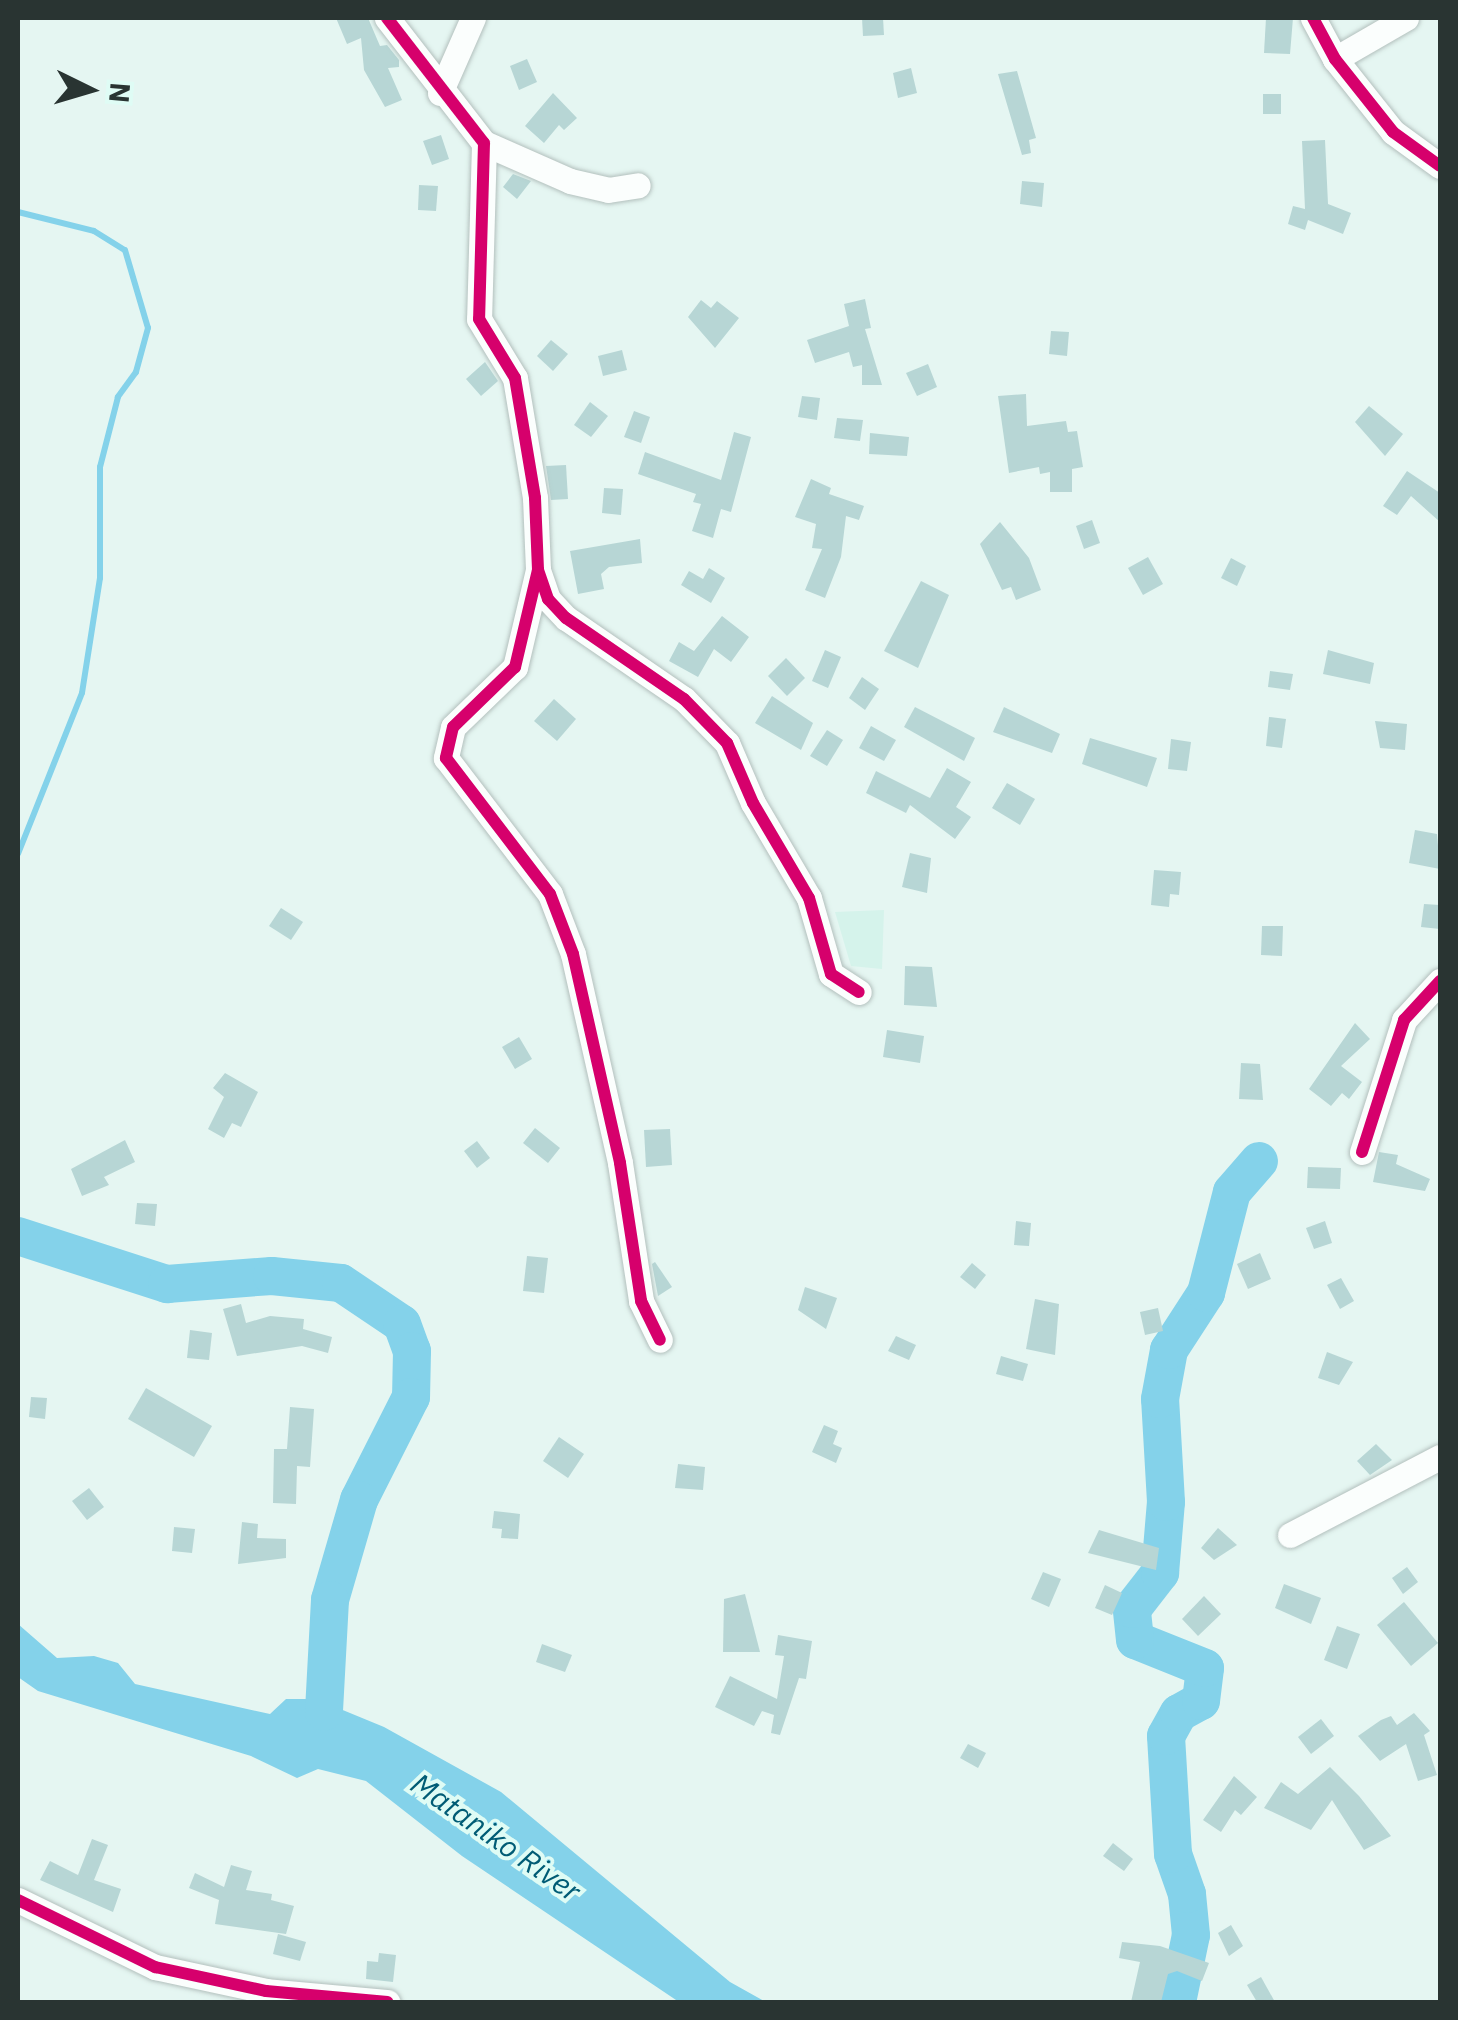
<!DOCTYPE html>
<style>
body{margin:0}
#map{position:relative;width:1458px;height:2020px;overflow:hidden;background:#e5f6f2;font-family:"IBM Plex Sans",sans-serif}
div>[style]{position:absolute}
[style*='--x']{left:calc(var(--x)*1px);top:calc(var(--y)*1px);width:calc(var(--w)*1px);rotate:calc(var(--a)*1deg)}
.built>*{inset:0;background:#d5f3eb}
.water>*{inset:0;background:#84d2ea}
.stream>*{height:6px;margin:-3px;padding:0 3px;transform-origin:3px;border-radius:3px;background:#84d2ea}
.river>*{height:38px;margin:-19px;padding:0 19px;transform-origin:19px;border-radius:19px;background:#84d2ea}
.building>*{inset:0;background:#b7d6d5}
.roads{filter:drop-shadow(0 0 2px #b3c0bd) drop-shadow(0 0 2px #b3c0bd)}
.minor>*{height:25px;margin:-12.5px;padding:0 12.5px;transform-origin:12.5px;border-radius:12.5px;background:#fbfefd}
.cycleway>*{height:12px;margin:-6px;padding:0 6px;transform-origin:6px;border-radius:6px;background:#d6006c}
span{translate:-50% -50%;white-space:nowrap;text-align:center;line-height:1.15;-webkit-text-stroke:8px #dffcf5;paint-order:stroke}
.water-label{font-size:30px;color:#005c75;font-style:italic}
.frame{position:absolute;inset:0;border:20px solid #293432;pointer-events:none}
.north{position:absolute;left:40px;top:40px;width:100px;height:100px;-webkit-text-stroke:8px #dffcf5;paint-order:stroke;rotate:95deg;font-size:28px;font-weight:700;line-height:40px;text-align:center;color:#293432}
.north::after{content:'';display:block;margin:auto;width:35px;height:45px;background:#293432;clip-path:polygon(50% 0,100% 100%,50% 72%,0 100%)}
</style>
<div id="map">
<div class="built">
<i style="clip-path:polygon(884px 910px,882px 969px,851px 966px,835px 912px)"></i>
</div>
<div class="water">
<i style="clip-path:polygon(18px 1624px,57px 1658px,94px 1656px,118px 1663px,135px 1684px,270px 1714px,286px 1699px,316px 1699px,384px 1727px,501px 1792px,730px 1982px,766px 2002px,679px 2002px,462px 1856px,366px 1781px,318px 1769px,297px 1778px,251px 1756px,38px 1691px,18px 1677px)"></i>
</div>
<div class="stream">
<i style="--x:18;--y:212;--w:78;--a:14"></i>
<i style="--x:94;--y:231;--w:36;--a:32"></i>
<i style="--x:125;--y:250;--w:81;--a:73.6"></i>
<i style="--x:148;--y:328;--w:46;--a:105.3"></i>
<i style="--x:136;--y:372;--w:31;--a:126"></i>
<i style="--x:118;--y:397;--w:72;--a:104.4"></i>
<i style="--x:100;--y:467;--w:111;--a:90"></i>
<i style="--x:100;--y:578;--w:116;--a:98.9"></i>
<i style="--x:82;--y:693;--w:173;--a:111.7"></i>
</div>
<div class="river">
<i style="--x:18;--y:1236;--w:157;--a:17.9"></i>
<i style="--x:167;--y:1284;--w:105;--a:-4.4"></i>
<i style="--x:272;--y:1276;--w:69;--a:5.8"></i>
<i style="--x:341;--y:1283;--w:73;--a:33.9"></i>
<i style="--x:402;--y:1324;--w:29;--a:70"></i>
<i style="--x:412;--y:1351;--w:46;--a:91.2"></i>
<i style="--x:411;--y:1397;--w:115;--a:116.8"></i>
<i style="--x:359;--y:1500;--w:104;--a:106.2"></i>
<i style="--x:330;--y:1600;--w:112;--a:93.1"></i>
<i style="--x:1177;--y:2002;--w:68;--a:-78.2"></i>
<i style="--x:1191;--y:1935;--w:41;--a:-95.6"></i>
<i style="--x:1187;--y:1894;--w:42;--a:-109.3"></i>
<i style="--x:1173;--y:1854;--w:118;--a:-93.4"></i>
<i style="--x:1166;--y:1736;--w:26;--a:-61"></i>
<i style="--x:1179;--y:1713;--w:25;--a:-29"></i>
<i style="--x:1201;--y:1701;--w:33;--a:-83"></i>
<i style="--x:1205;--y:1668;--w:75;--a:-158.2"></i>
<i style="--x:1135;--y:1640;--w:31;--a:-96"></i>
<i style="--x:1132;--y:1609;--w:46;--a:-52.1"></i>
<i style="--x:1160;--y:1573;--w:71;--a:-85.2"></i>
<i style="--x:1166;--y:1502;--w:103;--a:-93.3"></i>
<i style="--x:1160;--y:1399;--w:50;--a:-79.6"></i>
<i style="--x:1169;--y:1350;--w:68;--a:-57"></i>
<i style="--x:1206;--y:1293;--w:104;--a:-75.6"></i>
<i style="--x:1232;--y:1192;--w:41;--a:-48.9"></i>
</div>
<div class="building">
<i style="clip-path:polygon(336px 18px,368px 18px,380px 46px,387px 45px,399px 60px,399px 67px,388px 68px,402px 100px,385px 107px,364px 70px,361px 38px,347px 44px)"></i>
<i style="clip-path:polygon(862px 18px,883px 18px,884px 35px,863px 36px)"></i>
<i style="clip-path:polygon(1266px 18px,1293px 18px,1290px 54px,1264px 53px)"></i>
<i style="clip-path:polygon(527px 59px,537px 82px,519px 90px,510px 66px)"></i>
<i style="clip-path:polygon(911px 68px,917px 93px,898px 98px,893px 73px)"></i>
<i style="clip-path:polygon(1017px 71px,1036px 138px,1029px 140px,1031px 153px,1022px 155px,998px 74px)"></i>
<i style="clip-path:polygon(553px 93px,577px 118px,564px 130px,559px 125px,544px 143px,525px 126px)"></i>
<i style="clip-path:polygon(1263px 94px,1281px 94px,1281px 114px,1263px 114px)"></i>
<i style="clip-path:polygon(441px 135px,449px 159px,432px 165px,423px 141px)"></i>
<i style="clip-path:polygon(1325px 140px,1328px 204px,1351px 213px,1343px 234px,1308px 220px,1305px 230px,1288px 224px,1293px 206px,1305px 209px,1302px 141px)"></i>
<i style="clip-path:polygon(513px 174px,531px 181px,517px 199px,503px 187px)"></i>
<i style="clip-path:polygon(1022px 181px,1044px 183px,1042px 207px,1020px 204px)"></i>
<i style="clip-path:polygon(419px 185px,438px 186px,436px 211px,418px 210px)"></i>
<i style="clip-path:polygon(865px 299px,871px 328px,865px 329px,882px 385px,862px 385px,862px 365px,853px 367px,849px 352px,815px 363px,807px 340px,849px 326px,844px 304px)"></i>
<i style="clip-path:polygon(701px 300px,711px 308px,717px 301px,739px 318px,715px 348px,688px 317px)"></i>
<i style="clip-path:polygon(1051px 331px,1069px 332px,1067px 356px,1049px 354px)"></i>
<i style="clip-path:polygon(551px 340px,568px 354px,553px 371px,537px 356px)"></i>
<i style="clip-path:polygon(622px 350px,627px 370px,603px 376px,598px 356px)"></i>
<i style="clip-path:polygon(485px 362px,498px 381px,481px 396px,466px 379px)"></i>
<i style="clip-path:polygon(928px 364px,937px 387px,917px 396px,906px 373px)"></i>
<i style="clip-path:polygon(1026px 394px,1027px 426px,1066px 421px,1068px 432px,1077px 431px,1083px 467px,1072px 469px,1072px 492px,1050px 492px,1050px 472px,1040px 474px,1039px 467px,1009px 473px,998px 396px)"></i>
<i style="clip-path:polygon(802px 396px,820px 398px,817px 420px,798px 417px)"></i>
<i style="clip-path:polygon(590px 402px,608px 416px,591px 437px,574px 425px)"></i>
<i style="clip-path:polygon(1369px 406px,1403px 434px,1385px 456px,1355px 422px)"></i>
<i style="clip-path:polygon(634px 411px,650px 417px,641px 443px,624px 437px)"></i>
<i style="clip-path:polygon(837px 418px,863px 420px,860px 441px,834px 438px)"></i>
<i style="clip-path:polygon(734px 432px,751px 437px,731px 512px,721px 509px,713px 538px,692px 531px,701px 504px,693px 502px,696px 494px,638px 474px,645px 452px,721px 480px)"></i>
<i style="clip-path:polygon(870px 433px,909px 437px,907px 456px,869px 454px)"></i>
<i style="clip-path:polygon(566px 465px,568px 499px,551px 500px,546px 466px)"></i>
<i style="clip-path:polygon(1407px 471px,1440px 493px,1440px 522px,1411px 496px,1397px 515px,1383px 506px)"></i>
<i style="clip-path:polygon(811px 479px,831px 488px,829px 494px,864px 506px,859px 520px,846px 516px,841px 557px,825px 598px,805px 590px,822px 549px,812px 548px,816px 524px,795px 517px)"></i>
<i style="clip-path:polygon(604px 488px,623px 489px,621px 515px,602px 513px)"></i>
<i style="clip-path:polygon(1092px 520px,1100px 543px,1084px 549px,1076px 526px)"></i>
<i style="clip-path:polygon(1000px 522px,1029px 558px,1041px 590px,1016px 600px,1011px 587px,1002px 590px,980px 544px)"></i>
<i style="clip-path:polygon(640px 539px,642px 563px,609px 567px,601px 574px,604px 589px,578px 594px,570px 551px)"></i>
<i style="clip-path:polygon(1148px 557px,1163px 584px,1143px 595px,1128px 568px)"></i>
<i style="clip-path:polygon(1231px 558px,1246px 566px,1237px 586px,1221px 578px)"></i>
<i style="clip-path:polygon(709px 568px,725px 578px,711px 603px,681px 585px,689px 571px,703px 579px)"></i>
<i style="clip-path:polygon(921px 581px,949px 595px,918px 668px,884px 651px)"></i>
<i style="clip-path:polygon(722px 616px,749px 637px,731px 662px,714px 649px,698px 677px,669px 661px,679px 642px,694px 651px)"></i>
<i style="clip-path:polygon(825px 650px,841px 657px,828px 688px,812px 681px)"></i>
<i style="clip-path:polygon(1328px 650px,1374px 663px,1370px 684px,1323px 674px)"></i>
<i style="clip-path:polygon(786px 658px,805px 678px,787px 696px,768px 676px)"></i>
<i style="clip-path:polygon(1270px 671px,1293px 674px,1290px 690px,1268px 687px)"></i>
<i style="clip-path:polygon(862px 677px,879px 689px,865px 710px,849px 698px)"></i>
<i style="clip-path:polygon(772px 696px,813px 723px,801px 750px,755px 723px)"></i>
<i style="clip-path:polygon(554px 699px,576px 719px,557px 741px,534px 721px)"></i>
<i style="clip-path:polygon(915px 707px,975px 738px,964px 761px,904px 727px)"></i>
<i style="clip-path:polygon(1004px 707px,1060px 734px,1052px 753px,993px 732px)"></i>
<i style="clip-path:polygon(1269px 717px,1286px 719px,1282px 748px,1266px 746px)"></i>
<i style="clip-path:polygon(1375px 721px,1407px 724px,1405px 750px,1380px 748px)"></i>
<i style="clip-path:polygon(871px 726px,896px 740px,884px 761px,859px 748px)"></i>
<i style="clip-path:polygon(827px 730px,843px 740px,827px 766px,810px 756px)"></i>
<i style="clip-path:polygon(1090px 738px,1157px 758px,1147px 787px,1082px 764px)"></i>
<i style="clip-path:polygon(1171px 739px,1191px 742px,1187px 771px,1168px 769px)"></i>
<i style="clip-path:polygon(947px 768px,971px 782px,956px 807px,971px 817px,955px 839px,910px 805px,906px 813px,866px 793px,876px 771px,930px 798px)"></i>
<i style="clip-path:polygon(1007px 783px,1035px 799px,1020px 825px,992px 808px)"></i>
<i style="clip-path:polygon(1415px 830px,1437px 834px,1440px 869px,1409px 863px)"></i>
<i style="clip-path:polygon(910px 853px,931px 858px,927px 893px,902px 887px)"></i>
<i style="clip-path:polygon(1154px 870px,1181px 872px,1179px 895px,1170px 894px,1169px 907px,1151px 905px)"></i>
<i style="clip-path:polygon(1424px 904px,1440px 905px,1440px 929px,1421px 927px)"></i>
<i style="clip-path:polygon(281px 908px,303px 922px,291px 940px,269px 926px)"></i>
<i style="clip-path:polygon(1262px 926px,1283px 926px,1282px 956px,1261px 955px)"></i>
<i style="clip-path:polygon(905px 966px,932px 967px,937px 1007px,904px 1005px)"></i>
<i style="clip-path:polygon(1355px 1023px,1370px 1039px,1341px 1066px,1362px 1082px,1349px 1099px,1342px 1093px,1331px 1106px,1309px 1089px)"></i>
<i style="clip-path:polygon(887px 1030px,924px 1036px,920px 1063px,883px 1057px)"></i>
<i style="clip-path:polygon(519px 1037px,532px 1059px,515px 1069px,502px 1047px)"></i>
<i style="clip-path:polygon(1241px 1063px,1260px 1064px,1263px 1100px,1239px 1099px)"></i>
<i style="clip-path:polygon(225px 1073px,258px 1092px,241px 1127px,232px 1123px,224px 1138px,208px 1129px,224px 1097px,213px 1088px)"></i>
<i style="clip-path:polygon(535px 1128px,560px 1148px,548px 1163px,523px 1143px)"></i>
<i style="clip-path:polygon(670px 1129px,672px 1165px,646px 1167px,644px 1130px)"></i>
<i style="clip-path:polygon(125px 1140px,135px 1162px,104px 1177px,109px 1185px,82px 1196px,71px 1169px)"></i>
<i style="clip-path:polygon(477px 1141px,490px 1158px,477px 1168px,464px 1151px)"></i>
<i style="clip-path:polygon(1379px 1152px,1398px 1155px,1396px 1164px,1430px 1179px,1425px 1191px,1373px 1182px)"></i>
<i style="clip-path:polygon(1308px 1167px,1341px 1168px,1340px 1189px,1307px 1188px)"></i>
<i style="clip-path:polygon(137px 1203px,157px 1204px,155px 1226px,135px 1224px)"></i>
<i style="clip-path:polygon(1016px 1221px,1031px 1223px,1029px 1246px,1014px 1245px)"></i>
<i style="clip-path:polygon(1325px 1221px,1332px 1243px,1314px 1249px,1306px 1228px)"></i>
<i style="clip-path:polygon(1260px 1253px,1271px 1279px,1248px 1289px,1237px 1264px)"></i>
<i style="clip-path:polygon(527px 1256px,548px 1258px,544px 1293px,523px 1291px)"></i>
<i style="clip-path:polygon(655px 1262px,672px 1287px,658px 1296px,652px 1264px)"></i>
<i style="clip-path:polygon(972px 1263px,986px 1275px,975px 1289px,960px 1277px)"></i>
<i style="clip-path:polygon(1341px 1278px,1354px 1301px,1340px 1309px,1327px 1285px)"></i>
<i style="clip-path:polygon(805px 1287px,837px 1298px,826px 1329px,798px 1310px)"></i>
<i style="clip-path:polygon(1035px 1299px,1059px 1304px,1055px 1355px,1026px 1349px)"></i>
<i style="clip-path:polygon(241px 1304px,246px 1323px,270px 1316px,304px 1319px,303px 1329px,332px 1337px,328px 1353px,302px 1346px,237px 1356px,223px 1309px)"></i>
<i style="clip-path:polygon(1158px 1308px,1163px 1331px,1145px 1335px,1140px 1312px)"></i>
<i style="clip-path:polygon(190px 1330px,212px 1333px,209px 1360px,187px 1358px)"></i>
<i style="clip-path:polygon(896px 1336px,916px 1345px,909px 1360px,888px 1351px)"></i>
<i style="clip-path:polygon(1327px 1352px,1353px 1362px,1339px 1385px,1318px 1378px)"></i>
<i style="clip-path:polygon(1001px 1356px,1028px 1364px,1023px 1381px,996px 1374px)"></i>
<i style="clip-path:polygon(146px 1388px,212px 1426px,194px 1457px,128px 1419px)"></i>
<i style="clip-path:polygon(31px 1397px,47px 1398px,45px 1419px,29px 1417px)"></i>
<i style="clip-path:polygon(290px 1407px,314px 1409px,310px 1467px,297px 1466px,296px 1504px,273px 1503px,274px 1449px,287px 1449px)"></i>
<i style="clip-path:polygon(824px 1425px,838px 1431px,833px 1444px,842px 1448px,836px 1463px,812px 1452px)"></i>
<i style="clip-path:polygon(559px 1437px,584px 1454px,568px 1478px,543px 1461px)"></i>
<i style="clip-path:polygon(1376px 1444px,1392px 1460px,1370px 1475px,1357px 1461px)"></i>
<i style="clip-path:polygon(678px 1464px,705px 1467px,703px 1490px,675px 1488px)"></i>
<i style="clip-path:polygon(89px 1488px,104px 1507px,87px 1520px,72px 1501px)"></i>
<i style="clip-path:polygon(494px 1511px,520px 1514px,518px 1539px,501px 1538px,502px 1529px,492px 1528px)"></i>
<i style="clip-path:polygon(242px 1522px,258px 1524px,257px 1538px,286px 1539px,286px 1558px,238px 1564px)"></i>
<i style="clip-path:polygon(174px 1527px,195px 1529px,192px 1553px,172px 1551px)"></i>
<i style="clip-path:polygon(1218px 1528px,1237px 1545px,1214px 1560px,1201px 1548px)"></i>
<i style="clip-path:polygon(1099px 1530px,1159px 1548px,1156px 1570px,1088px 1553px)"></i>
<i style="clip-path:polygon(1407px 1567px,1418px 1582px,1403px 1594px,1392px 1578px)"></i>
<i style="clip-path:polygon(1043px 1572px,1061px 1579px,1049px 1607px,1031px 1599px)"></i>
<i style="clip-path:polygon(1284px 1584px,1321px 1598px,1311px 1624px,1275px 1608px)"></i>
<i style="clip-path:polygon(1105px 1585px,1122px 1593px,1112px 1615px,1095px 1608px)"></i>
<i style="clip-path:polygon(745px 1594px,760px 1652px,723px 1652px,724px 1599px)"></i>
<i style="clip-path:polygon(1204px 1596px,1221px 1614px,1198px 1636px,1182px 1619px)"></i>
<i style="clip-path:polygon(1404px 1602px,1438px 1643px,1411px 1666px,1377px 1625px)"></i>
<i style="clip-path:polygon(1337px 1626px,1360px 1634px,1347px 1669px,1324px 1660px)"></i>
<i style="clip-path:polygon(778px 1635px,812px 1641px,806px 1679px,799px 1678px,780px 1735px,771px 1733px,774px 1715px,762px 1711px,754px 1726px,715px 1707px,730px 1676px,777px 1699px,784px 1656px,775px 1655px)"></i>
<i style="clip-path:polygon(542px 1644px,572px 1655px,565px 1672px,536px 1662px)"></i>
<i style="clip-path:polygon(1414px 1713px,1430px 1731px,1424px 1735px,1437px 1775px,1418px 1781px,1406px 1744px,1380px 1761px,1358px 1736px,1381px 1720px,1391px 1716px,1397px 1725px)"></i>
<i style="clip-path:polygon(1321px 1719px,1334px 1736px,1311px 1754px,1298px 1737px)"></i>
<i style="clip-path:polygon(968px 1744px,986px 1753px,978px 1768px,960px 1758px)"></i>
<i style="clip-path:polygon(1330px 1767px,1359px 1796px,1391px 1836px,1364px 1850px,1332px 1800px,1311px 1830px,1264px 1808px,1281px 1782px,1298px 1794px)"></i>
<i style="clip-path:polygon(1234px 1776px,1257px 1797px,1241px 1815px,1235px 1810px,1221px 1832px,1203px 1820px)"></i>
<i style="clip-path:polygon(92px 1839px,108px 1845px,94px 1880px,121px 1889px,113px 1912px,40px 1880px,50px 1861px,78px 1875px)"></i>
<i style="clip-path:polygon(1113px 1843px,1133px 1859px,1124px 1871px,1103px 1856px)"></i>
<i style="clip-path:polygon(231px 1865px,252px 1871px,246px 1890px,272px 1894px,271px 1900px,294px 1906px,286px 1934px,215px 1924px,219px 1900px,189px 1888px,195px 1873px,224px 1887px)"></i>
<i style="clip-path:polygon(1231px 1925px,1243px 1946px,1229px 1956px,1218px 1933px)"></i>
<i style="clip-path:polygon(278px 1934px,306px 1942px,300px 1961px,273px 1954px)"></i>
<i style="clip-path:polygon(1122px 1942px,1160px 1946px,1209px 1963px,1202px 1981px,1177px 1971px,1168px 1974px,1161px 2002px,1131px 2002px,1140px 1962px,1119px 1958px)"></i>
<i style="clip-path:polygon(379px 1953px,396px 1955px,393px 1982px,366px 1979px,367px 1961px,378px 1962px)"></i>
<i style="clip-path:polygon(1261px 1977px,1275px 2002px,1257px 2002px,1247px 1985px)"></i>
</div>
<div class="roads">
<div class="minor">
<i style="--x:387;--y:18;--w:158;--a:52.2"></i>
<i style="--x:484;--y:143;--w:176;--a:91.6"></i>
<i style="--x:479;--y:319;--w:69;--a:58.6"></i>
<i style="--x:515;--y:378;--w:122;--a:80.5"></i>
<i style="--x:535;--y:498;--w:72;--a:87.6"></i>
<i style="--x:538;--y:570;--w:100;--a:103.3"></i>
<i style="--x:515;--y:667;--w:86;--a:135.9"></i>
<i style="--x:453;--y:727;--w:32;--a:103"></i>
<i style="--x:446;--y:758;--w:171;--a:52.6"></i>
<i style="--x:550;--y:894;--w:64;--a:69"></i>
<i style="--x:573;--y:954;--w:214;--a:77.3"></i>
<i style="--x:620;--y:1163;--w:140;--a:81.3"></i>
<i style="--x:641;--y:1301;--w:43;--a:64"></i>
<i style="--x:1313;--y:18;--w:47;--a:61.8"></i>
<i style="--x:1335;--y:59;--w:93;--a:51.5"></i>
<i style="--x:1393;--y:132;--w:58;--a:35.9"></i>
<i style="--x:1335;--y:59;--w:82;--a:-30"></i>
<i style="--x:440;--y:93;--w:82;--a:-66.3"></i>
<i style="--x:484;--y:143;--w:94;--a:23.8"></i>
<i style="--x:570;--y:181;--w:39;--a:13"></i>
<i style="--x:608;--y:190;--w:30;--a:-9"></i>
<i style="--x:538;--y:570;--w:31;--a:71"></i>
<i style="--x:548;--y:599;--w:26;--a:47"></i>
<i style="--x:566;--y:618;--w:143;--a:34.5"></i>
<i style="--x:684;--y:699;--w:62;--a:45.7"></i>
<i style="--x:727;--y:743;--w:65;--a:66.6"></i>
<i style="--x:753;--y:803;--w:110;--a:59.5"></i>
<i style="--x:809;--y:898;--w:79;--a:73.9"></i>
<i style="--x:831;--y:974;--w:33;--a:33"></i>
<i style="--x:1362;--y:1152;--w:139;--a:-72.3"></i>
<i style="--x:1404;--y:1020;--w:53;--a:-47.3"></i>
<i style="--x:1290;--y:1535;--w:169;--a:-27.5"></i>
<i style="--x:18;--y:1900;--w:153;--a:26.1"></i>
<i style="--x:155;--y:1967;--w:114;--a:12.2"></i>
<i style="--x:266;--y:1991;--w:122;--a:5.2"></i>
</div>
</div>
<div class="cycleway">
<i style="--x:387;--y:18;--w:158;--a:52.2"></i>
<i style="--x:484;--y:143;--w:176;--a:91.6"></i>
<i style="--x:479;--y:319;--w:69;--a:58.6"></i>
<i style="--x:515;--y:378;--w:122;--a:80.5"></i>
<i style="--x:535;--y:498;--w:72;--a:87.6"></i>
<i style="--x:538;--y:570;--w:100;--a:103.3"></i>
<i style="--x:515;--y:667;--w:86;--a:135.9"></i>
<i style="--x:453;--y:727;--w:32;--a:103"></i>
<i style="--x:446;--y:758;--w:171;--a:52.6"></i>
<i style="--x:550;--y:894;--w:64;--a:69"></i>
<i style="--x:573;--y:954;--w:214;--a:77.3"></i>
<i style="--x:620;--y:1163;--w:140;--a:81.3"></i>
<i style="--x:641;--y:1301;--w:43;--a:64"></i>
<i style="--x:1313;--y:18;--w:47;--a:61.8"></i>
<i style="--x:1335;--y:59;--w:93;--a:51.5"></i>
<i style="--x:1393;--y:132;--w:58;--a:35.9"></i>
<i style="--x:538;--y:570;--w:31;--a:71"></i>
<i style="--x:548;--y:599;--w:26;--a:47"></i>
<i style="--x:566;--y:618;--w:143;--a:34.5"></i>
<i style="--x:684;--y:699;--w:62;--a:45.7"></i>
<i style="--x:727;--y:743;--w:65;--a:66.6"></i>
<i style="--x:753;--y:803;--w:110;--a:59.5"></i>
<i style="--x:809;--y:898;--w:79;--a:73.9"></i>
<i style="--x:831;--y:974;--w:33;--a:33"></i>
<i style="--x:1362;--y:1152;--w:139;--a:-72.3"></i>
<i style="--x:1404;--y:1020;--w:53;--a:-47.3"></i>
<i style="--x:18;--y:1900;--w:153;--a:26.1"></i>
<i style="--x:155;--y:1967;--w:114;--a:12.2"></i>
<i style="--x:266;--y:1991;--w:122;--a:5.2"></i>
</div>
<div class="water-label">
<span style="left:496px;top:1837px;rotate:35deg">Mataniko River</span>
</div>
<div class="frame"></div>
<div class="north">N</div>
</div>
